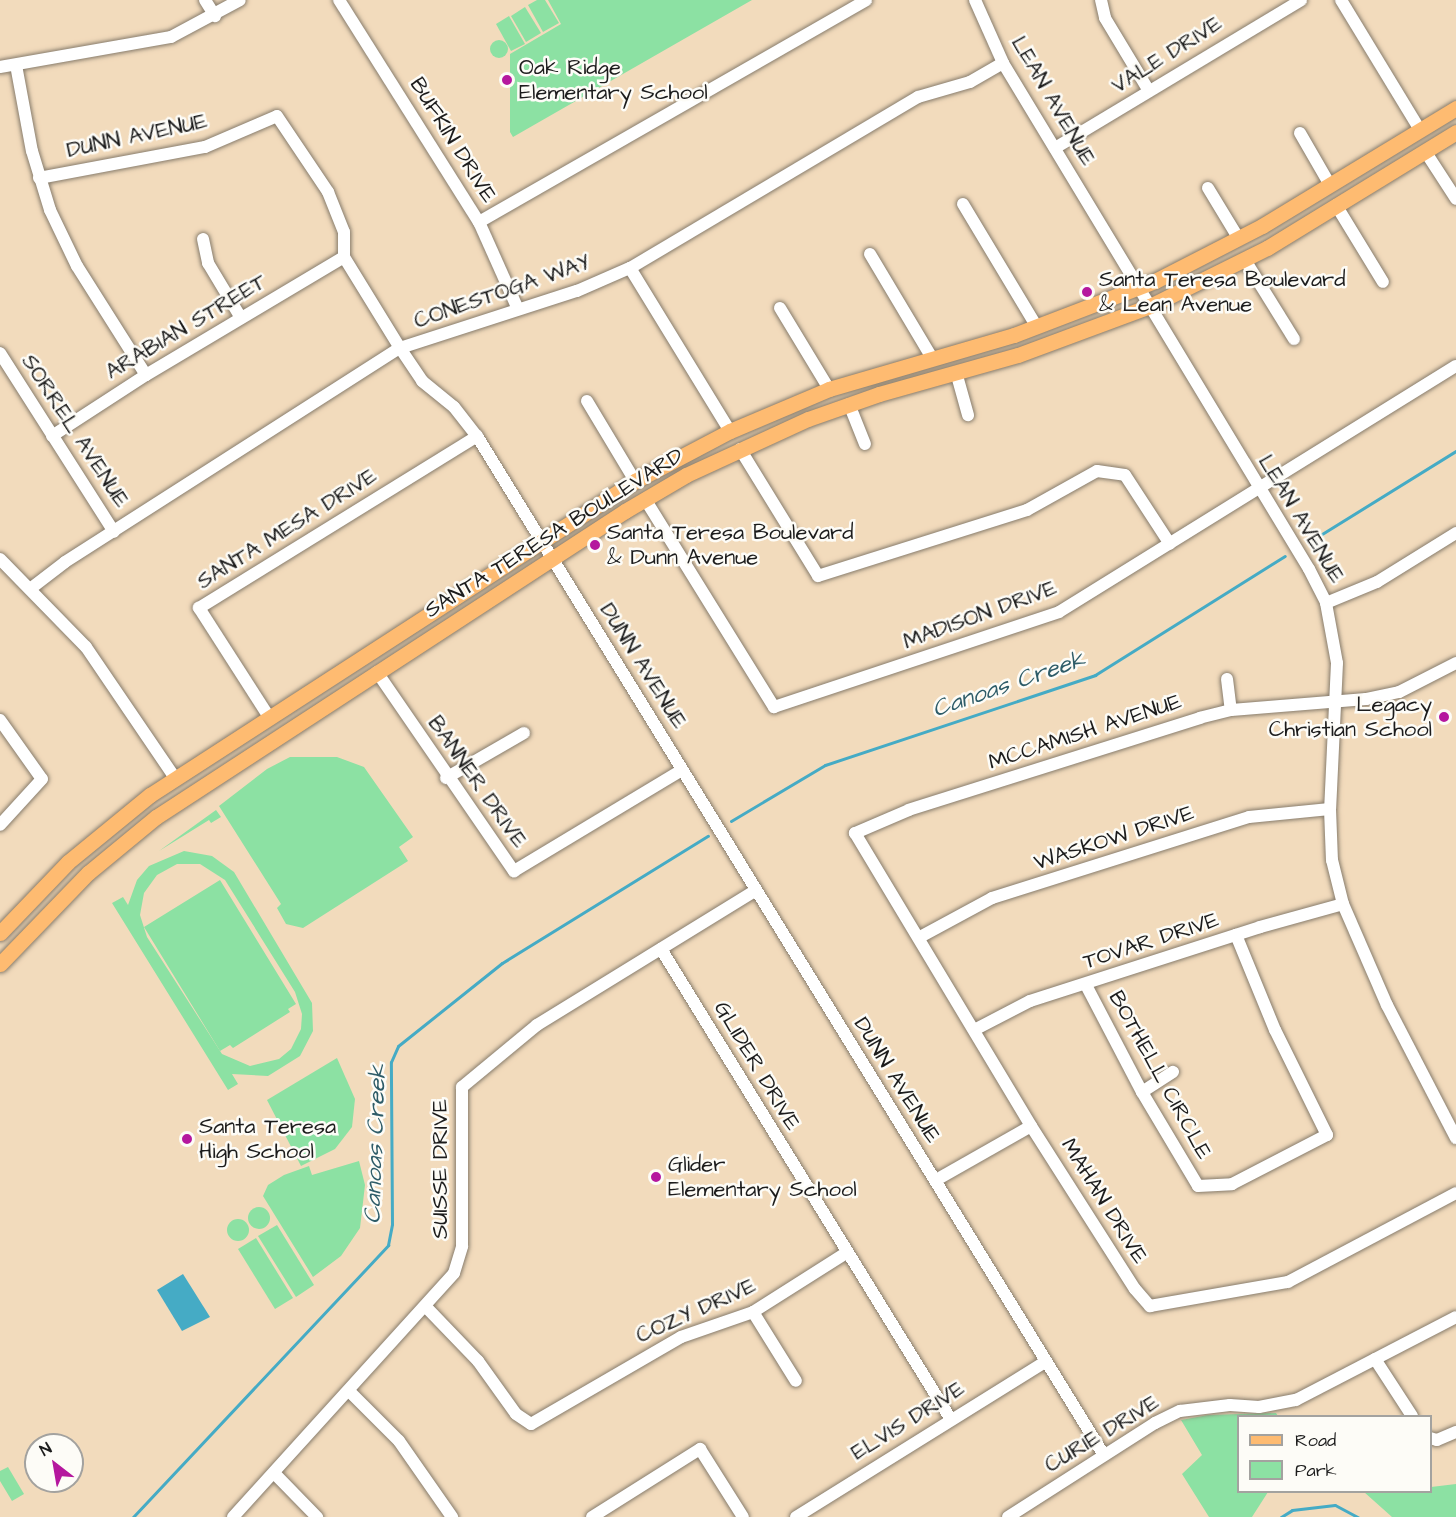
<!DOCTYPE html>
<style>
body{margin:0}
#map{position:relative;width:1456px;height:1517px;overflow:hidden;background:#f2dbbc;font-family:"Architects Daughter",sans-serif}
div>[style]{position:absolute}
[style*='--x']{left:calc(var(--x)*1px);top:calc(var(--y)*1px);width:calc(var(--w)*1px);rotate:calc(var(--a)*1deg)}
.green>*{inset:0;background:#8ce1a3}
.round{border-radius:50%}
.water>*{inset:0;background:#45abc5}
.stream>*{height:3px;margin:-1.5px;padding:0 1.5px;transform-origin:1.5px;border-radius:1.5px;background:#45abc5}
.roads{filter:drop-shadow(0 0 2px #877c6c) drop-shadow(0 0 2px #877c6c)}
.minor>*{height:12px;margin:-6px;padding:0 6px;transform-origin:6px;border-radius:6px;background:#fff}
.major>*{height:15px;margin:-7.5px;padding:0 7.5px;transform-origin:7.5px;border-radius:7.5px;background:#febb71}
.dots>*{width:16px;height:16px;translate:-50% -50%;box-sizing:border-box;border:3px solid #fdfcf7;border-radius:50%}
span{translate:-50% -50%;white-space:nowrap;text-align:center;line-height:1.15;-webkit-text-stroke:5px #fdfcf7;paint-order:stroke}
.street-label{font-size:22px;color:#1c1c1c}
.poi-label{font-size:22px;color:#1c1c1c}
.left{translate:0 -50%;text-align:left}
.right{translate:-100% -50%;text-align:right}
.water-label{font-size:24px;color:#2e5c68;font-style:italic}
.legend{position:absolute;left:1237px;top:1415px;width:195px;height:78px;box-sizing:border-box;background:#fdfcf7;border:2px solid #a3a29f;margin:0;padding:8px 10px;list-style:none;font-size:18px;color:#1c1c1c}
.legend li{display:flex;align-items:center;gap:12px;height:30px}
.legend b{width:30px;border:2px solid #a3a29f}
.north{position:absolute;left:24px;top:1433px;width:60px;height:60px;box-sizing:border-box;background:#fdfcf7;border:2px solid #a3a29f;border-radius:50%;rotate:329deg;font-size:16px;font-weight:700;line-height:24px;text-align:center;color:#1c1c1c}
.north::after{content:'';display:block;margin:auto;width:21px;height:27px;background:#b5179e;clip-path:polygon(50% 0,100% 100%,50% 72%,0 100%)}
</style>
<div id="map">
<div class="green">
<i style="clip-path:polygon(537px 0,545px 0,559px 23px,543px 32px,528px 5px)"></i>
<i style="clip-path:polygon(548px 0,752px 0,513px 137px,510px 132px,510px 54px,561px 24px)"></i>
<i style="clip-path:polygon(525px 7px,541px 33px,526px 42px,511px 16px)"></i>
<i style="clip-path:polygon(509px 16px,525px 44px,511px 51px,496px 24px)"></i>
<i class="round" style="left:490px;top:40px;width:18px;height:18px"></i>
<i style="clip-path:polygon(290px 757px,337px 757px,364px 767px,413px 837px,399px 847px,408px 861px,303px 928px,286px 924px,277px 908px,281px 904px,219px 806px,267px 769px)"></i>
<i style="clip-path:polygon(216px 810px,221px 817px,211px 823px,209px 820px,159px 851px)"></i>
<i style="clip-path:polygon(evenodd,184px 851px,212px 856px,234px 872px,312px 1003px,313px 1031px,300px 1056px,268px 1076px,232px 1074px,238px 1084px,228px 1090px,112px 903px,123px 897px,128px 905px,137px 880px,149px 866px,184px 851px,177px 864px,200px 864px,225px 880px,295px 992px,302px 1014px,301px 1029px,291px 1049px,279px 1059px,250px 1066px,222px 1054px,147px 937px,140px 915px,144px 893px,157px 875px,177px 864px)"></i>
<i style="clip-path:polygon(220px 880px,296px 1004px,288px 1009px,290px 1012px,233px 1048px,230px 1045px,220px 1051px,144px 927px)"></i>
<i style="clip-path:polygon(337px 1058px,355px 1099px,352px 1127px,335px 1149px,301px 1166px,267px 1100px)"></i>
<i style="clip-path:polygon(359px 1161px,365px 1185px,360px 1228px,341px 1256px,313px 1277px,263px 1196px,268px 1185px,284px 1175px,309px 1166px,312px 1175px)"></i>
<i class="round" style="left:248px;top:1207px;width:22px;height:22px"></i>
<i class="round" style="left:227px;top:1219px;width:22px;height:22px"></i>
<i style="clip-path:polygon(277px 1225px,314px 1285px,296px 1297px,258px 1236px)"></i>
<i style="clip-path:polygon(256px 1238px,293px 1298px,275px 1309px,238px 1249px)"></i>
<i style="clip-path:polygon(1276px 1413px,1278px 1416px,1238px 1416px,1238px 1492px,1268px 1492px,1252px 1517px,1209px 1517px,1182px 1474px,1202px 1455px,1181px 1420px,1208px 1415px)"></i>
<i style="clip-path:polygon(8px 1467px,24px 1494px,12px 1501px,0 1481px,0 1471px)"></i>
<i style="clip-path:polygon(1456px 1484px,1456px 1517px,1392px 1517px,1364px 1492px,1430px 1492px,1431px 1487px)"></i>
</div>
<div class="water">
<i style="clip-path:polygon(183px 1274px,210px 1317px,182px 1331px,157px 1290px)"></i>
</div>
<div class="stream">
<i style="--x:1309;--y:542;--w:173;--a:-31.8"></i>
<i style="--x:731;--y:821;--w:109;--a:-30.8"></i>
<i style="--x:825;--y:765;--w:285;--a:-18.4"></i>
<i style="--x:1095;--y:675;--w:224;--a:-32.1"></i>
<i style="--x:133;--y:1517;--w:373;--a:-46.8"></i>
<i style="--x:388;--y:1245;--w:21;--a:-79"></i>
<i style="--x:392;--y:1224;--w:162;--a:-90.4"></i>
<i style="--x:391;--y:1062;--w:17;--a:-66"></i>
<i style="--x:398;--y:1046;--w:133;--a:-38.6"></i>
<i style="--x:502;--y:963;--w:242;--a:-31.7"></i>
<i style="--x:1281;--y:1517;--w:13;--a:-32"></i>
<i style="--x:1292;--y:1510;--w:43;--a:-6.6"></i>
<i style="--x:1335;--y:1505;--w:26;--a:28"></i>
</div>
<div class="roads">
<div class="minor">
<i style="--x:205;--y:0;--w:19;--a:58"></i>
<i style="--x:339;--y:0;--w:262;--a:57.8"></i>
<i style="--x:479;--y:222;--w:95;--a:65.9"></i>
<i style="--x:975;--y:0;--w:69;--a:66"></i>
<i style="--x:1003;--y:63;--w:591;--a:58.84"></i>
<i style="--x:1309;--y:569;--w:38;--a:63"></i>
<i style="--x:1326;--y:603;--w:61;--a:79.6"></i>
<i style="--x:1337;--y:663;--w:146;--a:92.7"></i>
<i style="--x:1330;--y:809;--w:51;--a:87.8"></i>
<i style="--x:1332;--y:860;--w:45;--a:76"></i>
<i style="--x:1343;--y:904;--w:110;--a:66.5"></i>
<i style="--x:1387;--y:1005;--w:150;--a:62.6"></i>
<i style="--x:1101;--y:0;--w:18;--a:77"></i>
<i style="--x:1105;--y:18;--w:85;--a:58.9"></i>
<i style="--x:1341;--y:0;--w:152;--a:58.7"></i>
<i style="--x:16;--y:65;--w:87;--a:79.5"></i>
<i style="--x:32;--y:151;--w:62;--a:73"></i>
<i style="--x:50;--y:210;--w:62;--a:64.3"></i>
<i style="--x:77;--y:266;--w:129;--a:57.7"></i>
<i style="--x:0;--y:67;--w:174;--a:-10"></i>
<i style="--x:171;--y:37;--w:78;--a:-28.2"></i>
<i style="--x:1300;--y:133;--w:60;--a:60"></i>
<i style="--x:1055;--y:148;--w:287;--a:-31"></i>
<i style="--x:1425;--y:151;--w:57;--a:57.1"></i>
<i style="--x:39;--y:178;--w:169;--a:-10.6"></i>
<i style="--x:205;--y:147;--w:78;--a:-23.3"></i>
<i style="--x:277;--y:116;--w:92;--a:56.1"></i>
<i style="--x:328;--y:192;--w:43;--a:68.2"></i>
<i style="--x:344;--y:232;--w:25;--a:90"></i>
<i style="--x:344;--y:257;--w:107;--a:58.4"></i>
<i style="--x:400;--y:348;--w:40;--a:56"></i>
<i style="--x:422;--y:381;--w:41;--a:39.1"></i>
<i style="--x:454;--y:407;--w:37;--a:52"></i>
<i style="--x:477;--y:436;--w:1196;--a:58.4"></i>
<i style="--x:1208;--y:188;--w:60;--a:58.7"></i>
<i style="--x:963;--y:204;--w:144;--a:59"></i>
<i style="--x:1336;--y:205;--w:90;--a:58.6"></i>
<i style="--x:479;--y:222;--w:446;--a:-29.8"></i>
<i style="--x:203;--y:239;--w:25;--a:78"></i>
<i style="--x:208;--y:263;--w:64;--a:59"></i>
<i style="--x:870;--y:254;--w:121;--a:59.2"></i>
<i style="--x:1245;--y:260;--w:93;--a:58.2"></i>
<i style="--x:630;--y:268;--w:191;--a:58.5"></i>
<i style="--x:780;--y:308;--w:95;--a:58.8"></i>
<i style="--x:0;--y:353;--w:212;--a:57.5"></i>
<i style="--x:956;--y:372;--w:45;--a:74.4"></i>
<i style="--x:587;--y:401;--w:93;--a:59"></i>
<i style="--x:849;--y:404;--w:43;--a:68.2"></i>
<i style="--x:52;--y:436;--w:112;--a:-33"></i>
<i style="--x:146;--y:375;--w:230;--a:-30.8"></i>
<i style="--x:740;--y:449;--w:149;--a:58.4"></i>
<i style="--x:818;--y:576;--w:219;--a:-17.5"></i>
<i style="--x:1027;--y:510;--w:80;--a:-29.1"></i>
<i style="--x:1097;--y:471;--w:28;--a:8"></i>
<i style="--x:1125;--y:475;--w:82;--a:56.9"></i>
<i style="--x:645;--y:499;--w:245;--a:58.2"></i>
<i style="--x:774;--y:707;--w:300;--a:-18.4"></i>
<i style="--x:1059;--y:612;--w:467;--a:-31.8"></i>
<i style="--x:0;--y:559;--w:123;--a:45.7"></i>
<i style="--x:86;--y:647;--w:158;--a:55.8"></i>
<i style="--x:30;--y:589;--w:44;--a:-37.6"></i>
<i style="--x:65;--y:562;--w:398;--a:-32.6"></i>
<i style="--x:400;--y:348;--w:186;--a:-17.9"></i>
<i style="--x:577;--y:291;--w:58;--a:-23.5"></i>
<i style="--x:630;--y:268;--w:335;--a:-30.7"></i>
<i style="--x:918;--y:97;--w:54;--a:-16.1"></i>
<i style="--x:970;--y:82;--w:38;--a:-30"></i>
<i style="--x:1326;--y:603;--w:55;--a:-22.4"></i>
<i style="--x:1377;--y:582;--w:93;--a:-31.8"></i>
<i style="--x:1456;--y:663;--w:64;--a:153"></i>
<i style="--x:1399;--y:692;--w:34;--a:168"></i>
<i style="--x:1366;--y:699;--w:135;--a:175.3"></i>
<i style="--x:1231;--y:710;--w:32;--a:166"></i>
<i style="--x:1200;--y:718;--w:305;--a:162.5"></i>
<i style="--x:909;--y:810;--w:59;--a:156.9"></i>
<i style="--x:855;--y:833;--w:342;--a:59"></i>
<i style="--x:1031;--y:1126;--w:193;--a:57.5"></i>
<i style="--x:1135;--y:1289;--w:23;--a:49"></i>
<i style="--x:1150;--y:1306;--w:140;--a:-9.9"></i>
<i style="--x:1288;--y:1282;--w:190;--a:-27.9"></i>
<i style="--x:377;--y:672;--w:242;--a:55.5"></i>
<i style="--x:514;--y:871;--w:196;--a:-31"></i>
<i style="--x:1227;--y:679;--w:31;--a:83"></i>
<i style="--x:269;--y:717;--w:130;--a:-122.7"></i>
<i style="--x:199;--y:608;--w:327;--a:-31.7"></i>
<i style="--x:0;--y:720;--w:72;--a:54.6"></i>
<i style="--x:42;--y:779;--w:62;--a:132.4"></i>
<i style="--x:446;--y:778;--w:90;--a:-30"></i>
<i style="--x:920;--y:937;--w:82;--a:-28.4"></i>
<i style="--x:992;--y:898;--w:269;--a:-17.5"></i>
<i style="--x:1249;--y:817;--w:81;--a:-5.6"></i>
<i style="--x:661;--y:949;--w:551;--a:58.36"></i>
<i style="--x:1086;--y:985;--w:121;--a:62.4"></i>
<i style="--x:1142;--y:1092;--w:109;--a:59.2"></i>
<i style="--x:1198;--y:1186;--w:34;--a:-3"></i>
<i style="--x:1232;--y:1184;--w:107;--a:-27.3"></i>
<i style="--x:1327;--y:1135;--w:117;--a:-116.3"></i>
<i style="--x:1275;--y:1030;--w:103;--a:-112.3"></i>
<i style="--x:976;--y:1029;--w:61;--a:-27.4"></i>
<i style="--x:1030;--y:1001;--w:242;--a:-17.8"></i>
<i style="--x:1260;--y:927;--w:86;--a:-15.5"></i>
<i style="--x:1142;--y:1092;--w:37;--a:-33"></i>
<i style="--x:936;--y:1180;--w:109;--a:-29.6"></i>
<i style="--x:427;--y:1308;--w:74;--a:46.1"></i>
<i style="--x:478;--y:1361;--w:65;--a:54.4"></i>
<i style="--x:516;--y:1414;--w:18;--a:34"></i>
<i style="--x:531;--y:1424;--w:173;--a:-30.1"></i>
<i style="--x:681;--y:1337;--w:76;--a:-19.1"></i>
<i style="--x:753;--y:1312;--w:110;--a:-32.4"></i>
<i style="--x:753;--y:1312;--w:81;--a:58.1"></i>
<i style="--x:1375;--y:1359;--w:68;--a:57"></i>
<i style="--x:350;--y:1392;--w:69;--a:45"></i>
<i style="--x:399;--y:1441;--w:93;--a:55.1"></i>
<i style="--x:1430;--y:1438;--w:7;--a:16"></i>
<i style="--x:1437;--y:1440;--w:21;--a:-23"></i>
<i style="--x:274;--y:1473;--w:62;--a:45.7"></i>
<i style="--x:233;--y:1517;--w:329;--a:-47.8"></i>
<i style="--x:454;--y:1273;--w:28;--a:-73"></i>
<i style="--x:462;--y:1246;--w:159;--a:-90"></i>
<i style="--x:462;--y:1087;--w:97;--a:-39.6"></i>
<i style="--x:537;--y:1025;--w:256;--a:-31.6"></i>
<i style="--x:592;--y:1517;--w:128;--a:-32.2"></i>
<i style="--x:700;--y:1449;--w:80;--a:57.7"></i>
<i style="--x:796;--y:1517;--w:293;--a:-31.9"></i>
<i style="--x:1008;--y:1517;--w:174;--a:-32.6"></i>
<i style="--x:1155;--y:1423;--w:28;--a:-26"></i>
<i style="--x:1180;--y:1411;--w:50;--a:-6.8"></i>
<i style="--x:1230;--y:1405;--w:29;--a:4"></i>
<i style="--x:1259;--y:1407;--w:38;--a:-11"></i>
<i style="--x:1296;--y:1400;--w:180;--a:-27.4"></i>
</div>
<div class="major">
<i style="--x:0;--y:933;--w:98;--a:-46.2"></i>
<i style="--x:68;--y:862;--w:106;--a:-39.3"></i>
<i style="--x:150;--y:795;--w:578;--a:-32.92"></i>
<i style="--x:635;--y:481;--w:107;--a:-27.8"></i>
<i style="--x:730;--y:431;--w:108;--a:-23"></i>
<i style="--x:829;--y:389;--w:193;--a:-16.3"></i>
<i style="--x:1014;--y:335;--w:151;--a:-21"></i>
<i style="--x:1155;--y:281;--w:120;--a:-27.2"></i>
<i style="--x:1262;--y:226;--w:227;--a:-31.3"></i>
<i style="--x:0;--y:964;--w:127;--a:-46"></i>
<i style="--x:88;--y:873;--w:88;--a:-39.5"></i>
<i style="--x:156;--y:817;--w:560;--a:-33.12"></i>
<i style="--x:625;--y:511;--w:71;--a:-30.5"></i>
<i style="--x:686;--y:475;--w:134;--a:-24.7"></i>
<i style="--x:808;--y:419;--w:75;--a:-19.4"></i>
<i style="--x:879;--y:394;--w:144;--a:-15.7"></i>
<i style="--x:1018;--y:355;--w:141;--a:-20.4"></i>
<i style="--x:1150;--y:306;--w:131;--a:-26.4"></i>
<i style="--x:1267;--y:248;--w:222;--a:-31.5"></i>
</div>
</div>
<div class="dots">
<i style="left:507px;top:80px;background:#b5179e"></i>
<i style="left:1087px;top:292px;background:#b5179e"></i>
<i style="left:595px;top:545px;background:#b5179e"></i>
<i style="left:1444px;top:717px;background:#b5179e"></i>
<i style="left:187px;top:1139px;background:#b5179e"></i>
<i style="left:656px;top:1177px;background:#b5179e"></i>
</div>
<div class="street-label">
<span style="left:1167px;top:55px;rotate:-32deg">VALE DRIVE</span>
<span style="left:1053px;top:101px;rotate:60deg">LEAN AVENUE</span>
<span style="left:137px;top:136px;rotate:-12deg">DUNN AVENUE</span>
<span style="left:453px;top:140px;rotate:58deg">BUFKIN DRIVE</span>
<span style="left:502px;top:292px;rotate:-19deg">CONESTOGA WAY</span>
<span style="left:186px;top:327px;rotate:-31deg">ARABIAN STREET</span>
<span style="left:75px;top:431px;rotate:57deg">SORREL AVENUE</span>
<span style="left:1301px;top:519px;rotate:59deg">LEAN AVENUE</span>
<span style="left:287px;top:529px;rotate:-32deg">SANTA MESA DRIVE</span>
<span style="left:554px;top:533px;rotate:-32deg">SANTA TERESA BOULEVARD</span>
<span style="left:980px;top:615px;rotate:-20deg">MADISON DRIVE</span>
<span style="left:643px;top:666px;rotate:58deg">DUNN AVENUE</span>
<span style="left:1085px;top:732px;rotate:-18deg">MCCAMISH AVENUE</span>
<span style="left:477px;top:782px;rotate:55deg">BANNER DRIVE</span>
<span style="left:1114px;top:838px;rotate:-18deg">WASKOW DRIVE</span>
<span style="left:1151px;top:941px;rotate:-18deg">TOVAR DRIVE</span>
<span style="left:757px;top:1066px;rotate:59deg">GLIDER DRIVE</span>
<span style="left:1160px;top:1075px;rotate:61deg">BOTHELL CIRCLE</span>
<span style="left:897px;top:1080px;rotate:58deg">DUNN AVENUE</span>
<span style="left:441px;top:1169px;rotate:-90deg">SUISSE DRIVE</span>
<span style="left:1104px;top:1201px;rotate:58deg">MAHAN DRIVE</span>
<span style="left:696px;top:1311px;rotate:-24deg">COZY DRIVE</span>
<span style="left:908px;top:1421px;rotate:-32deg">ELVIS DRIVE</span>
<span style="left:1102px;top:1434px;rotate:-31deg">CURIE DRIVE</span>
</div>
<div class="poi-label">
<span class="left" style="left:519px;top:80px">Oak Ridge<br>Elementary School</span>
<span class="left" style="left:1099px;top:292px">Santa Teresa Boulevard<br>&amp; Lean Avenue</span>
<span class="left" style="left:607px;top:545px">Santa Teresa Boulevard<br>&amp; Dunn Avenue</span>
<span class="right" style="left:1432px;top:717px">Legacy<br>Christian School</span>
<span class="left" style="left:199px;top:1139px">Santa Teresa<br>High School</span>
<span class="left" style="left:668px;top:1177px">Glider<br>Elementary School</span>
</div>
<div class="water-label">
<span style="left:1009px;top:685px;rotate:-19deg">Canoas Creek</span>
<span style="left:376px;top:1144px;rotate:-88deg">Canoas Creek</span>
</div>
<ul class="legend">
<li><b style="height:8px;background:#febb71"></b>Road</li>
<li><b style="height:16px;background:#8ce1a3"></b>Park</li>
</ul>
<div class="north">N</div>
</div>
